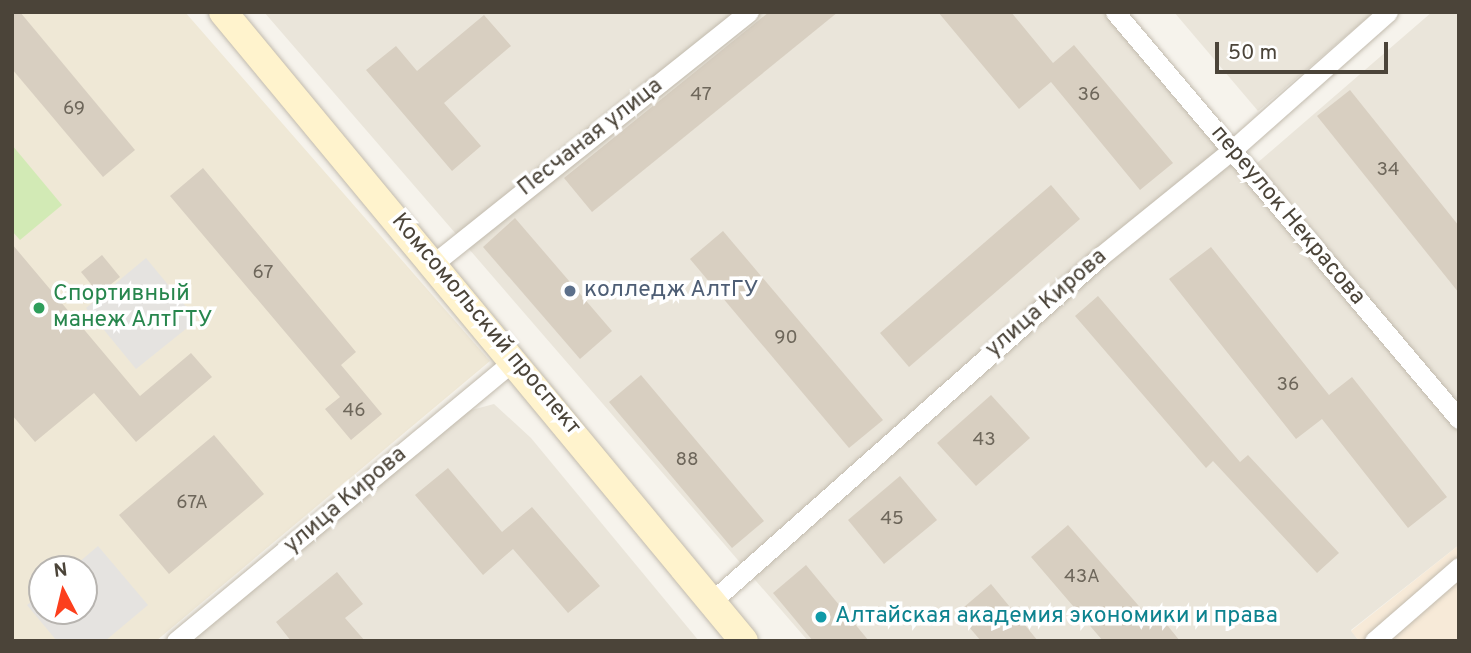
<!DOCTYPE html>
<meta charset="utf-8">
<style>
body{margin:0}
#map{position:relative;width:1471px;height:653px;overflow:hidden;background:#f6f3ec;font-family:Overpass,sans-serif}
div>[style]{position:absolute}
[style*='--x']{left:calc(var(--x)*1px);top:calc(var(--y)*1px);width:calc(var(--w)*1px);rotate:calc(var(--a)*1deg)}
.residential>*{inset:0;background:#eae5da}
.commercial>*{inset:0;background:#f7ead8}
.education>*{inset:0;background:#efe8d6}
.green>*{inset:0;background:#d2eab5}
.parking>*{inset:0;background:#e5e3e0}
.building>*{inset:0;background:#d8cfc1}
.roads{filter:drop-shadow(0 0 2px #c2bbae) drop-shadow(0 0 2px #c2bbae)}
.street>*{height:19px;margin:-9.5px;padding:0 9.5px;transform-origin:9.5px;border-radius:9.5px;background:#fff}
.secondary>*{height:28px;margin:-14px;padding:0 14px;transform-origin:14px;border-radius:14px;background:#fff3cd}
.dots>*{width:19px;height:19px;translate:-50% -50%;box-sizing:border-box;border:4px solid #fff;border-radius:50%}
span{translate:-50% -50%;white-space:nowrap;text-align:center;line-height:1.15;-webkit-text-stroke:7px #fff;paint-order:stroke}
.number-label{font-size:19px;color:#6e675b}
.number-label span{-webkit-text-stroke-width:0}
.street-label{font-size:23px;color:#4b4439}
.service-label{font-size:23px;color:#4e5e75}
.left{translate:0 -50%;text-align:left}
.leisure-label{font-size:23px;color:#27864d}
.culture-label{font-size:23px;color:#0d838f}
.frame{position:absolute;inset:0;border:14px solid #4b4439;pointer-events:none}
.north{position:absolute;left:28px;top:555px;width:70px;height:70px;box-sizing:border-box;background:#fff;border:2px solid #b7b4b0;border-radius:50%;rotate:353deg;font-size:19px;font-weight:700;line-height:28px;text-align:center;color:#4b4439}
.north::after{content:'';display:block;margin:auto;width:24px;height:32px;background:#fc3f1d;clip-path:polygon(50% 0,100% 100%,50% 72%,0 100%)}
.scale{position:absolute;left:1215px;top:42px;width:173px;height:32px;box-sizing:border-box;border:4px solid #4b4439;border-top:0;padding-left:9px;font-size:21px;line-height:24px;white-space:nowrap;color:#4b4439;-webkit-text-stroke:5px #fff;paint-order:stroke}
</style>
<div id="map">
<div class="residential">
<i style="clip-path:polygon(264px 12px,1115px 12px,1256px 164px,1432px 12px,1459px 12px,1459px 545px,1351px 630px,1359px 641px,808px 641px)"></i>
<i style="clip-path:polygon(1174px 12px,1374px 12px,1258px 111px)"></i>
<i style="clip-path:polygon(494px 404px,531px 438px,699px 641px,190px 641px,464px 412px)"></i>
</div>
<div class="commercial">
<i style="clip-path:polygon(1459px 545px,1459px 641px,1359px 641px,1351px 631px)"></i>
</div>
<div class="education">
<i style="clip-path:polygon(evenodd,12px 12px,185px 12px,490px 361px,156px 641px,12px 641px,12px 12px,42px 569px,84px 569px,84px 611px,42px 611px,42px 569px)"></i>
</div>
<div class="green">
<i style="clip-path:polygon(12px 145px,62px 205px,20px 240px,12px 231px)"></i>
</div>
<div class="parking">
<i style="clip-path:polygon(146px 258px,197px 320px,136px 369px,86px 308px)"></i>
<i style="clip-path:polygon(98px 546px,148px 605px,105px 641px,57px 641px,27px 605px,42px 593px,42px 611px,84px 611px,84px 569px,71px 569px)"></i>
</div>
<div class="building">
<i style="clip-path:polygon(12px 12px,20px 12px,135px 150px,103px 177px,12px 69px)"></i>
<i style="clip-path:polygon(769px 12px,838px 12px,592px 212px,564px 178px)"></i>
<i style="clip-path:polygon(938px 12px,1011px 12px,1053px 63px,1074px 45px,1173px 163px,1140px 190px,1051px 82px,1019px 109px)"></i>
<i style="clip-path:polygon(484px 15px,511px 46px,444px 103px,481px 146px,452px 171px,366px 70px,396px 46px,417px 71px)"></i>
<i style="clip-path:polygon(1350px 90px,1459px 226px,1459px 293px,1317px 116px)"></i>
<i style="clip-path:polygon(203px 168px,356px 352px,341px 365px,382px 414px,351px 440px,325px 409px,340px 397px,170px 196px)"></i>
<i style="clip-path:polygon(1051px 185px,1080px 219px,909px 367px,880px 333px)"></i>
<i style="clip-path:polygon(515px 218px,612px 331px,580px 359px,483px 247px)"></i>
<i style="clip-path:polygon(723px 231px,883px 420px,849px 448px,690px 259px)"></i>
<i style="clip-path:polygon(12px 244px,140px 396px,191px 353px,212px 377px,136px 442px,94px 393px,35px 442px,12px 415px)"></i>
<i style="clip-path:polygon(1211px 247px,1329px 395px,1352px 377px,1447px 497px,1408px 528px,1322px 419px,1296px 439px,1169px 279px)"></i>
<i style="clip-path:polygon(102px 255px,120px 277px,99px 294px,81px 272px)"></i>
<i style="clip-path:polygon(1098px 296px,1240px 462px,1248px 455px,1339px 553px,1317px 573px,1213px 461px,1206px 468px,1075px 316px)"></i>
<i style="clip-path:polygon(641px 375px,764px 521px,732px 548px,609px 402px)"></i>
<i style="clip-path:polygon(991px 395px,1030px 438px,976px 486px,937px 443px)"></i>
<i style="clip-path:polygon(214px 435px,264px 494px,169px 574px,119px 515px)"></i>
<i style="clip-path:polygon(448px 468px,502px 532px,532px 507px,600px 586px,568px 613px,513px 549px,483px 575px,415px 495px)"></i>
<i style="clip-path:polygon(900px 476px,937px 520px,884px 564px,848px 520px)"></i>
<i style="clip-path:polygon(1068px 525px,1152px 621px,1159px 615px,1180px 641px,1103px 641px,1031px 557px)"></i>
<i style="clip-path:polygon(806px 565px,869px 641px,813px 641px,773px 593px)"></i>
<i style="clip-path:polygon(337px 572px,363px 604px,345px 618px,365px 641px,291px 641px,276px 622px)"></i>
<i style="clip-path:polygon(991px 584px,1038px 641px,981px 641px,957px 613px)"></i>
</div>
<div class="roads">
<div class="street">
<i style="--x:1115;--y:12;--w:533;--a:49.8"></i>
<i style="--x:433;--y:264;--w:404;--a:-38.6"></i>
<i style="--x:711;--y:602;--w:521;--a:-41.58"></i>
<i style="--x:1101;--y:256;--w:169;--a:-39"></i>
<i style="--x:1232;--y:150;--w:208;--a:-41.5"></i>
<i style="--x:176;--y:641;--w:440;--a:-39.7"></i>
<i style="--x:1374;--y:641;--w:113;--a:-41"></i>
</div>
<div class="secondary">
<i style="--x:223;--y:12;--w:817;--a:50.37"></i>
</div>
</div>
<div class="dots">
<i style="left:570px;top:291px;background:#5c6f8a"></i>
<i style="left:39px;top:308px;background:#2e9e5b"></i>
<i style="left:821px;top:617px;background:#0f9aa8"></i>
</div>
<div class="number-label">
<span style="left:701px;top:96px">47</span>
<span style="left:1089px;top:96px">36</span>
<span style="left:74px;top:110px">69</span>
<span style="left:1388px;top:171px">34</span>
<span style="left:263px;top:274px">67</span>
<span style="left:786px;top:339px">90</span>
<span style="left:1288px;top:386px">36</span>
<span style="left:354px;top:412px">46</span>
<span style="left:984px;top:441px">43</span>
<span style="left:687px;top:461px">88</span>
<span style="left:192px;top:504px">67А</span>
<span style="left:892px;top:520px">45</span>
<span style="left:1082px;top:578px">43А</span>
</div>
<div class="street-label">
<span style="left:591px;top:138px;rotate:-38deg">Песчаная улица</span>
<span style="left:1287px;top:216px;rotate:50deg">переулок Некрасова</span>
<span style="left:1047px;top:304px;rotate:-41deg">улица Кирова</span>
<span style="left:485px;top:325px;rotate:50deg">Комсомольский проспект</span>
<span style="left:346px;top:501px;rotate:-40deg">улица Кирова</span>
</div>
<div class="service-label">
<span class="left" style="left:584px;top:291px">колледж АлтГУ</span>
</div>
<div class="leisure-label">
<span class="left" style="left:53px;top:308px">Спортивный<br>манеж АлтГТУ</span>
</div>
<div class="culture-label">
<span class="left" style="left:835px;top:617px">Алтайская академия экономики и права</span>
</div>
<div class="frame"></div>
<div class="north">N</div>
<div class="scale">50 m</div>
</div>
